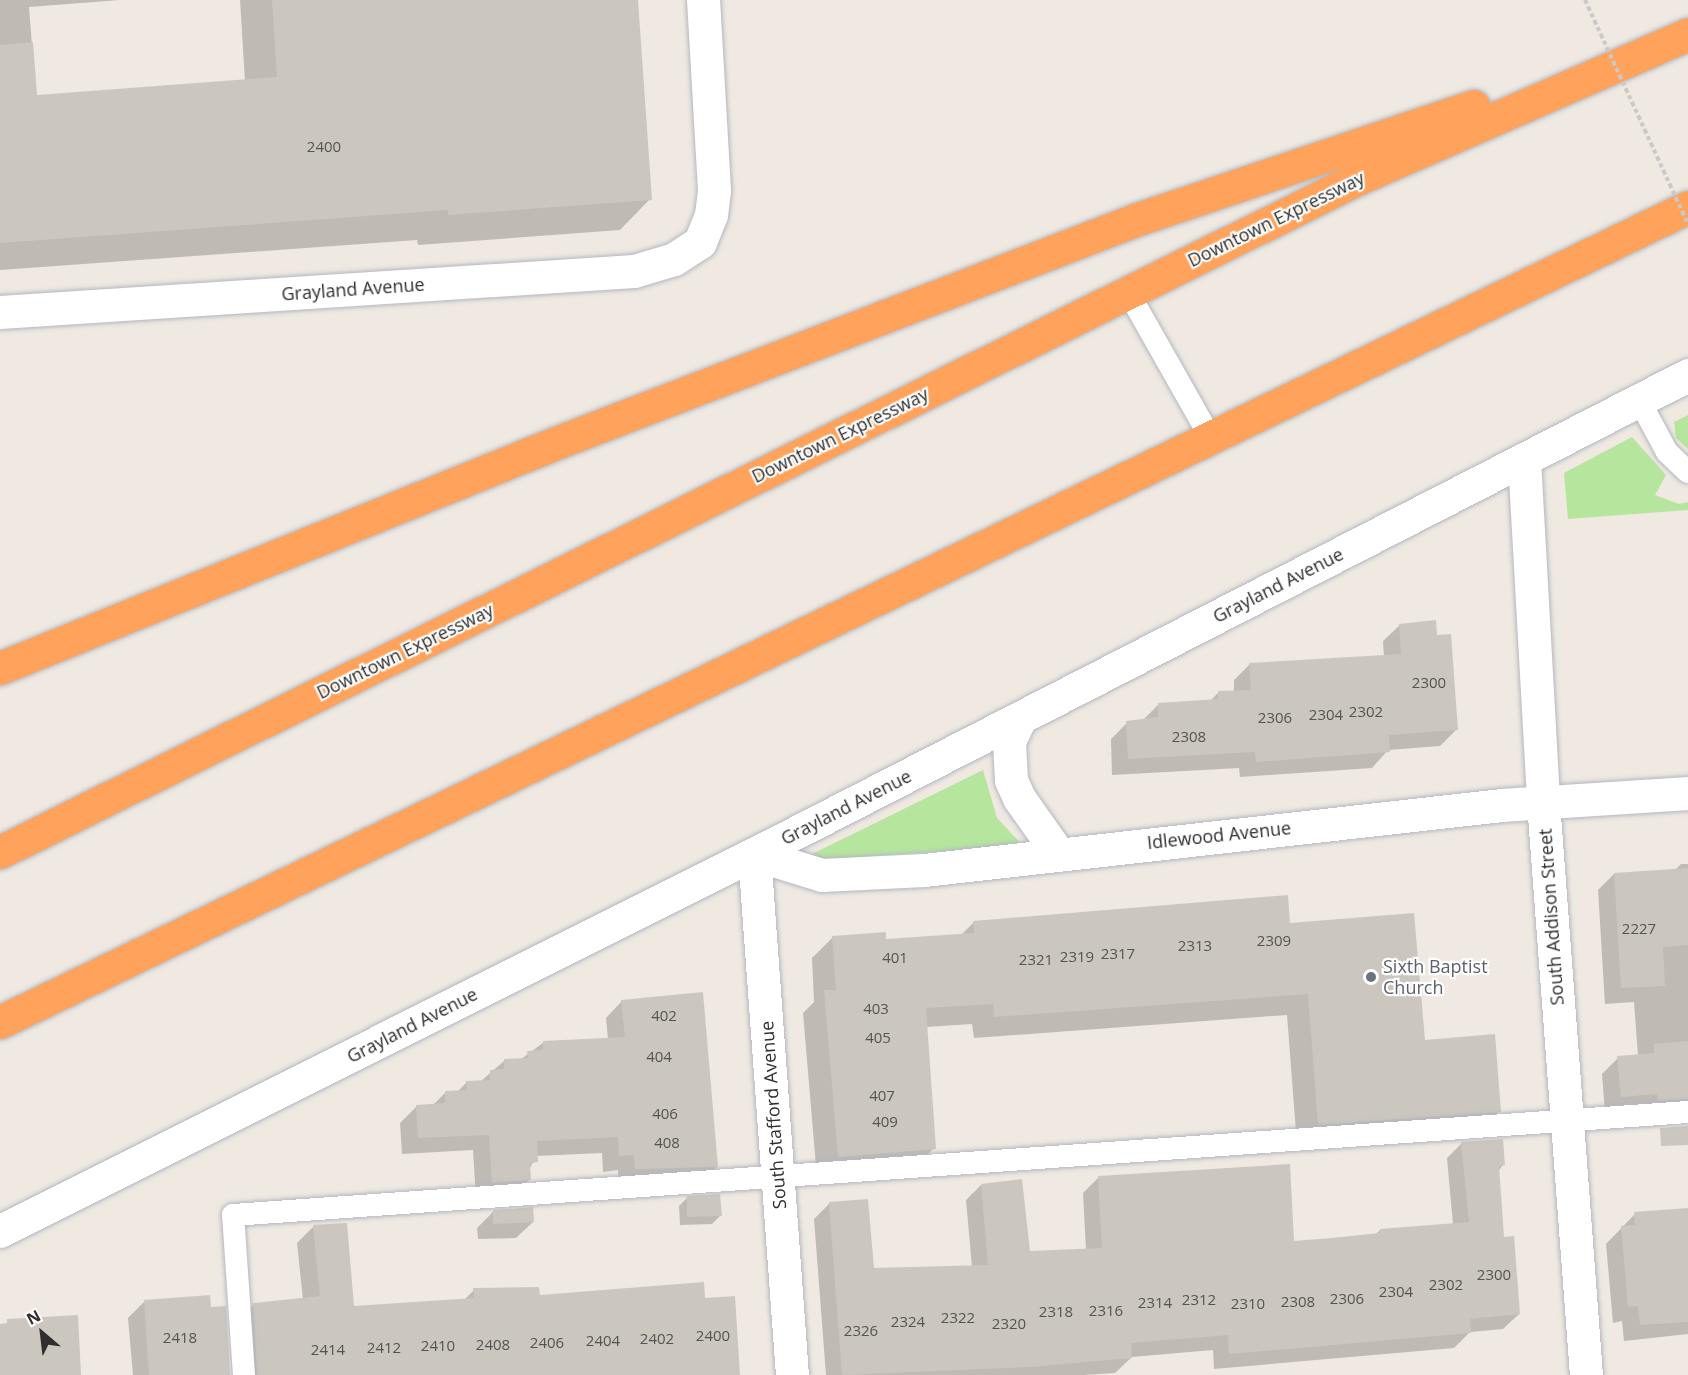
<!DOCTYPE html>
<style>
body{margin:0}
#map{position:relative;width:1688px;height:1375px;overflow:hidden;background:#efe9e1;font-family:"Open Sans",sans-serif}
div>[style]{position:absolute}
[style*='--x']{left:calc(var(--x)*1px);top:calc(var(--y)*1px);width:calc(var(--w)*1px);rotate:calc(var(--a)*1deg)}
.green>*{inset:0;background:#b6e59e}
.shadow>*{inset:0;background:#0003}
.building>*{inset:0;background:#cbc7bf}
.roads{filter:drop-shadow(0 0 2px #b4b7c1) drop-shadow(0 0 2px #b4b7c1)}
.lane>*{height:22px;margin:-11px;padding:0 11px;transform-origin:11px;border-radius:11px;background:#fff}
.street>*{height:33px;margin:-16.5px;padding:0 16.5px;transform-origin:16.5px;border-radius:16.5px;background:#fff}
.secondary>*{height:33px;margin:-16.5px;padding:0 16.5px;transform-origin:16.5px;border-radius:16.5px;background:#fff}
.highway>*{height:33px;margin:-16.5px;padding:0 16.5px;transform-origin:16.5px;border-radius:16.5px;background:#ffa35c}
.path-bridge>*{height:4px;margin-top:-2px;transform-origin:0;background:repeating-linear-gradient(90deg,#c9c9c9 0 4.5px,transparent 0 7.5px)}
.dots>*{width:16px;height:16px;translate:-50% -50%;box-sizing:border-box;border:3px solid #fff;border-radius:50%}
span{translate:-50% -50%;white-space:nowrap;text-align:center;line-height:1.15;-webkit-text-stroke:4.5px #fff;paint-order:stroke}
.number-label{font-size:15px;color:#555452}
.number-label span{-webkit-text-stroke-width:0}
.street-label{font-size:18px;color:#2e2e2e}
.worship-label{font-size:18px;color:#5b616d}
.left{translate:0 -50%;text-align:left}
.north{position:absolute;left:12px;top:1303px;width:60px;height:60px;-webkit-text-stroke:4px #fff;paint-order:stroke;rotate:332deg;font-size:16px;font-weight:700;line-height:24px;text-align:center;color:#2e2e2e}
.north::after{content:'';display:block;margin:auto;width:21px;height:27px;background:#2e2e2e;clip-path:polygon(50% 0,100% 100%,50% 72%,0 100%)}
</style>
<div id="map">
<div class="green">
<i style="clip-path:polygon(1688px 415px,1688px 449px,1676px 438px,1674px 422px)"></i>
<i style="clip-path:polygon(1632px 437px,1666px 475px,1655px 495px,1679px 504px,1688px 502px,1688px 510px,1568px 519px,1564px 473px)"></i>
<i style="clip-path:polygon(983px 770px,997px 818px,1023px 846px,798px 861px)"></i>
</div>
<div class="shadow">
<i style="clip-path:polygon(0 0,120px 0,29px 7px,36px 97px,245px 81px,240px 0,637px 0,650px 199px,620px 230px,418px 245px,417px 240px,0 270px)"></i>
<i style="clip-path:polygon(1400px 625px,1436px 637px,1456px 730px,1440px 746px,1388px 750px,1372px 768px,1240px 777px,1239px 768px,1112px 775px,1111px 739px,1127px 723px,1142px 721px,1158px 705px,1210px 701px,1218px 693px,1234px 692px,1234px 680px,1250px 664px,1384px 657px,1383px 641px)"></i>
<i style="clip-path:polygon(1681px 864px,1688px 864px,1688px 1106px,1605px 1113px,1602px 1074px,1618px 1058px,1638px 1056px,1634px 1002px,1605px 1004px,1598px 890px,1614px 874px,1675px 870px)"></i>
<i style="clip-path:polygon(974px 922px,1289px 925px,1499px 1111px,1478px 1133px,1297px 1145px,1287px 1015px,974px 1038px,972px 1024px,926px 1027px,934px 1148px,913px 1170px,817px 1178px,803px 1013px,814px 1002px,812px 958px,833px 937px,884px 940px,961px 935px)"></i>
<i style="clip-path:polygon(622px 1001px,717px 1167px,700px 1183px,619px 1185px,618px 1170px,603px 1172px,602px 1153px,536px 1156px,529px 1170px,529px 1180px,513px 1196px,476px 1199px,473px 1150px,402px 1154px,400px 1123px,416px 1107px,432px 1106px,445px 1093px,457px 1092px,467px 1082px,480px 1082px,504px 1061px,520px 1060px,544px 1042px,608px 1039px,606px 1018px)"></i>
<i style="clip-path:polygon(1462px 1143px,1503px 1165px,1498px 1171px,1503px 1239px,1519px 1314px,1503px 1329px,1470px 1332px,1454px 1348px,1214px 1369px,1213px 1350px,1132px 1357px,1115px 1373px,1084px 1375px,826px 1375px,814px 1219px,830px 1203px,873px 1269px,972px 1267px,966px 1200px,981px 1185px,1029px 1253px,1086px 1250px,1083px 1193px,1099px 1177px,1292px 1242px,1375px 1235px,1380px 1230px,1453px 1225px,1447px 1158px)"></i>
<i style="clip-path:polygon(687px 1198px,720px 1216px,712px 1224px,680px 1225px,679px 1206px)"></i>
<i style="clip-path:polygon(1688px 1209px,1688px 1334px,1624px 1341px,1622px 1321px,1613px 1323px,1606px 1244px,1635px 1214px)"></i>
<i style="clip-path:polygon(493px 1212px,533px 1222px,516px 1238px,478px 1239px,477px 1228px)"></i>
<i style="clip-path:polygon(313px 1227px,353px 1308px,464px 1300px,474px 1290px,538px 1297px,704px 1300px,739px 1375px,241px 1375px,237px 1321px,253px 1305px,303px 1300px,297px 1243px)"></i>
<i style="clip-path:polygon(144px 1302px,210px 1309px,229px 1375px,133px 1375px,128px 1318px)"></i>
</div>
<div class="building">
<i style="clip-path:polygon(272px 0,638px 0,652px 200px,448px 215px,448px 210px,0 243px,0 45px,33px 42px,37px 95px,277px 77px)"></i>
<i style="clip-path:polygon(1436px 620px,1437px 635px,1451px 634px,1458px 730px,1389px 735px,1390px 752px,1256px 762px,1255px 752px,1128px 759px,1126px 721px,1158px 717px,1158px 703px,1218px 699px,1218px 691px,1251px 690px,1249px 663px,1401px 654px,1399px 624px)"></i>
<i style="clip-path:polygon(1688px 868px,1688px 945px,1663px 947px,1665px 986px,1621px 988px,1614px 873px)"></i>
<i style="clip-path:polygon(1288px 895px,1290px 923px,1414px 913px,1425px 1040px,1495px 1034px,1501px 1112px,1318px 1125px,1308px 994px,994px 1017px,993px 1004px,926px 1008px,936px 1149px,838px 1157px,824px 990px,836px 990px,832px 936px,886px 932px,886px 939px,974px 933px,973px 921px)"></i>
<i style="clip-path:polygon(703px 992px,718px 1167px,635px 1169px,634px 1155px,619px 1156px,618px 1137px,537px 1141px,538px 1162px,530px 1163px,531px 1180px,492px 1183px,489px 1135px,418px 1138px,416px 1105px,445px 1103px,445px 1091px,467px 1090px,466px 1081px,490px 1080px,490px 1070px,504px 1069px,504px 1059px,528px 1058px,527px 1051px,543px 1050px,543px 1041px,625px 1037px,621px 1000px)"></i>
<i style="clip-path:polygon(1688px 1041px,1688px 1099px,1658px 1101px,1657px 1094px,1621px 1097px,1617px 1056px,1654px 1053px,1654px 1044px)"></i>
<i style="clip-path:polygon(1688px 1126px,1688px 1145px,1661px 1146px,1660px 1128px)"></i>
<i style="clip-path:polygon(1503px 1139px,1505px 1165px,1499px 1166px,1504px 1237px,1514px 1236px,1520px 1314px,1470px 1319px,1471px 1333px,1229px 1354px,1228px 1335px,1131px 1343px,1132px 1358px,1030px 1367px,842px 1375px,829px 1202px,868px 1199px,874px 1268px,988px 1265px,981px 1184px,1022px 1179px,1030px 1251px,1102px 1248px,1098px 1176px,1290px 1164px,1294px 1241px,1331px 1238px,1380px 1233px,1380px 1229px,1469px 1222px,1461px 1142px)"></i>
<i style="clip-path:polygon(720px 1194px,722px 1216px,687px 1217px,687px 1196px)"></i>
<i style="clip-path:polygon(533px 1207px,534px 1222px,493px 1224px,493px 1210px)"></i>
<i style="clip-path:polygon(1688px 1208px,1688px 1322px,1640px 1325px,1638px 1306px,1628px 1307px,1621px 1226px,1635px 1225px,1634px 1212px)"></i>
<i style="clip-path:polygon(347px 1223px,354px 1306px,474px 1298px,473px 1288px,539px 1287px,540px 1295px,704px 1282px,705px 1298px,735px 1296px,740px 1375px,257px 1375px,253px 1303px,320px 1296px,313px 1225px)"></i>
<i style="clip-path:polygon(210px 1295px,211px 1307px,226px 1306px,230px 1375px,149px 1375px,144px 1300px)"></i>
<i style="clip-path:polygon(78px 1315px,81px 1375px,0 1375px,0 1324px,7px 1323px,7px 1319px)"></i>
</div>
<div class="roads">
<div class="lane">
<i style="--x:1128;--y:292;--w:167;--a:60.5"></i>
<i style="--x:1639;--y:400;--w:59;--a:61.7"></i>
<i style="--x:1667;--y:452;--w:29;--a:44"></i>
<i style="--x:244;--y:1375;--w:160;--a:-93.9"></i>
<i style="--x:233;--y:1215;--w:1459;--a:-4.05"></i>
</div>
<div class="street">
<i style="--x:0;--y:312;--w:635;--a:-3.7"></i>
<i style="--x:634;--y:271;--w:42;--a:-16.7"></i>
<i style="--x:674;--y:259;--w:31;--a:-33"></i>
<i style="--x:700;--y:242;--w:29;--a:-68"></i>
<i style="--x:711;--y:215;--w:25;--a:-83"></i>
<i style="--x:714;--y:190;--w:190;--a:-93.3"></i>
<i style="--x:1524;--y:459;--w:344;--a:86.8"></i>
<i style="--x:1543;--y:802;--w:575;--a:85.71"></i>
<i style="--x:1020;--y:718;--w:26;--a:115"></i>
<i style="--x:1009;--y:742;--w:38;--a:87"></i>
<i style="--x:1011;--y:780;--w:20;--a:66"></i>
<i style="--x:1019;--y:798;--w:67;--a:54.7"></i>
<i style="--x:792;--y:1375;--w:522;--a:-94.17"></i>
<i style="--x:754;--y:854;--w:71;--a:17.2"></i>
<i style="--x:822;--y:875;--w:102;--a:-2.8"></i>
<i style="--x:924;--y:870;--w:582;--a:-6.42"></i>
<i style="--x:1502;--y:805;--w:186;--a:-3.7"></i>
</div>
<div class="secondary">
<i style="--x:0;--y:1231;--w:843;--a:-26.57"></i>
<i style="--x:754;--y:854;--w:1050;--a:-27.15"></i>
</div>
<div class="highway">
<i style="--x:0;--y:668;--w:600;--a:-22.03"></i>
<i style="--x:556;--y:443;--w:624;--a:-21.05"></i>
<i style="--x:1138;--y:219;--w:354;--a:-18.6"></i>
<i style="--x:0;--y:852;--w:1517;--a:-26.38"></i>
<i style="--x:1359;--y:178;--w:359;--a:-23.6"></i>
<i style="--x:0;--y:1022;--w:1874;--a:-25.77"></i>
</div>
</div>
<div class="path-bridge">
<i style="--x:1585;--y:0;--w:247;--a:65.3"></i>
</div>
<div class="dots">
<i style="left:1371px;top:977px;background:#6b7280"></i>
</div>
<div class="number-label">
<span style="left:324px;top:147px">2400</span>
<span style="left:1429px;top:683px">2300</span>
<span style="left:1366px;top:712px">2302</span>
<span style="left:1326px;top:715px">2304</span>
<span style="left:1275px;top:718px">2306</span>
<span style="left:1189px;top:737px">2308</span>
<span style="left:1639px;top:929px">2227</span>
<span style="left:1274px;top:941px">2309</span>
<span style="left:1195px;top:946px">2313</span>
<span style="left:1118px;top:954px">2317</span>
<span style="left:1077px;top:957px">2319</span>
<span style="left:895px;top:958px">401</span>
<span style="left:1036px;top:960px">2321</span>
<span style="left:876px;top:1009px">403</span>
<span style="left:664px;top:1016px">402</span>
<span style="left:878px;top:1038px">405</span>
<span style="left:659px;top:1057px">404</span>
<span style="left:882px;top:1096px">407</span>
<span style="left:665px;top:1114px">406</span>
<span style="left:885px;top:1122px">409</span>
<span style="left:667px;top:1143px">408</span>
<span style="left:1494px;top:1275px">2300</span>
<span style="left:1446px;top:1285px">2302</span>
<span style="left:1396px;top:1292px">2304</span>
<span style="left:1347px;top:1299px">2306</span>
<span style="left:1199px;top:1300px">2312</span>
<span style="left:1298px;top:1302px">2308</span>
<span style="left:1155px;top:1303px">2314</span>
<span style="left:1248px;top:1304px">2310</span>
<span style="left:1106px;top:1311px">2316</span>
<span style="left:1056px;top:1312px">2318</span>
<span style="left:958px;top:1318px">2322</span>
<span style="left:908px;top:1322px">2324</span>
<span style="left:1009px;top:1324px">2320</span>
<span style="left:861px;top:1331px">2326</span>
<span style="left:713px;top:1336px">2400</span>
<span style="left:180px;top:1338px">2418</span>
<span style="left:657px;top:1339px">2402</span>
<span style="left:603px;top:1341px">2404</span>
<span style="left:547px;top:1343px">2406</span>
<span style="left:493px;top:1345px">2408</span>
<span style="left:438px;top:1346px">2410</span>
<span style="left:384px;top:1348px">2412</span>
<span style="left:328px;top:1350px">2414</span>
</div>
<div class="street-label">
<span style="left:1276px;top:219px;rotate:-26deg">Downtown Expressway</span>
<span style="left:353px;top:289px;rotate:-4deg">Grayland Avenue</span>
<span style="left:840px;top:435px;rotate:-26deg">Downtown Expressway</span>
<span style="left:1278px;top:585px;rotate:-27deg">Grayland Avenue</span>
<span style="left:405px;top:651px;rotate:-26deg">Downtown Expressway</span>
<span style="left:846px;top:807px;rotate:-27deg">Grayland Avenue</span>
<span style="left:1219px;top:835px;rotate:-6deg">Idlewood Avenue</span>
<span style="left:1551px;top:917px;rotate:-94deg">South Addison Street</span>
<span style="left:412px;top:1025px;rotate:-27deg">Grayland Avenue</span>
<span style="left:773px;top:1115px;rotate:-94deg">South Stafford Avenue</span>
</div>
<div class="worship-label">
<span class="left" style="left:1383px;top:977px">Sixth Baptist<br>Church</span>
</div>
<div class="north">N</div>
</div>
